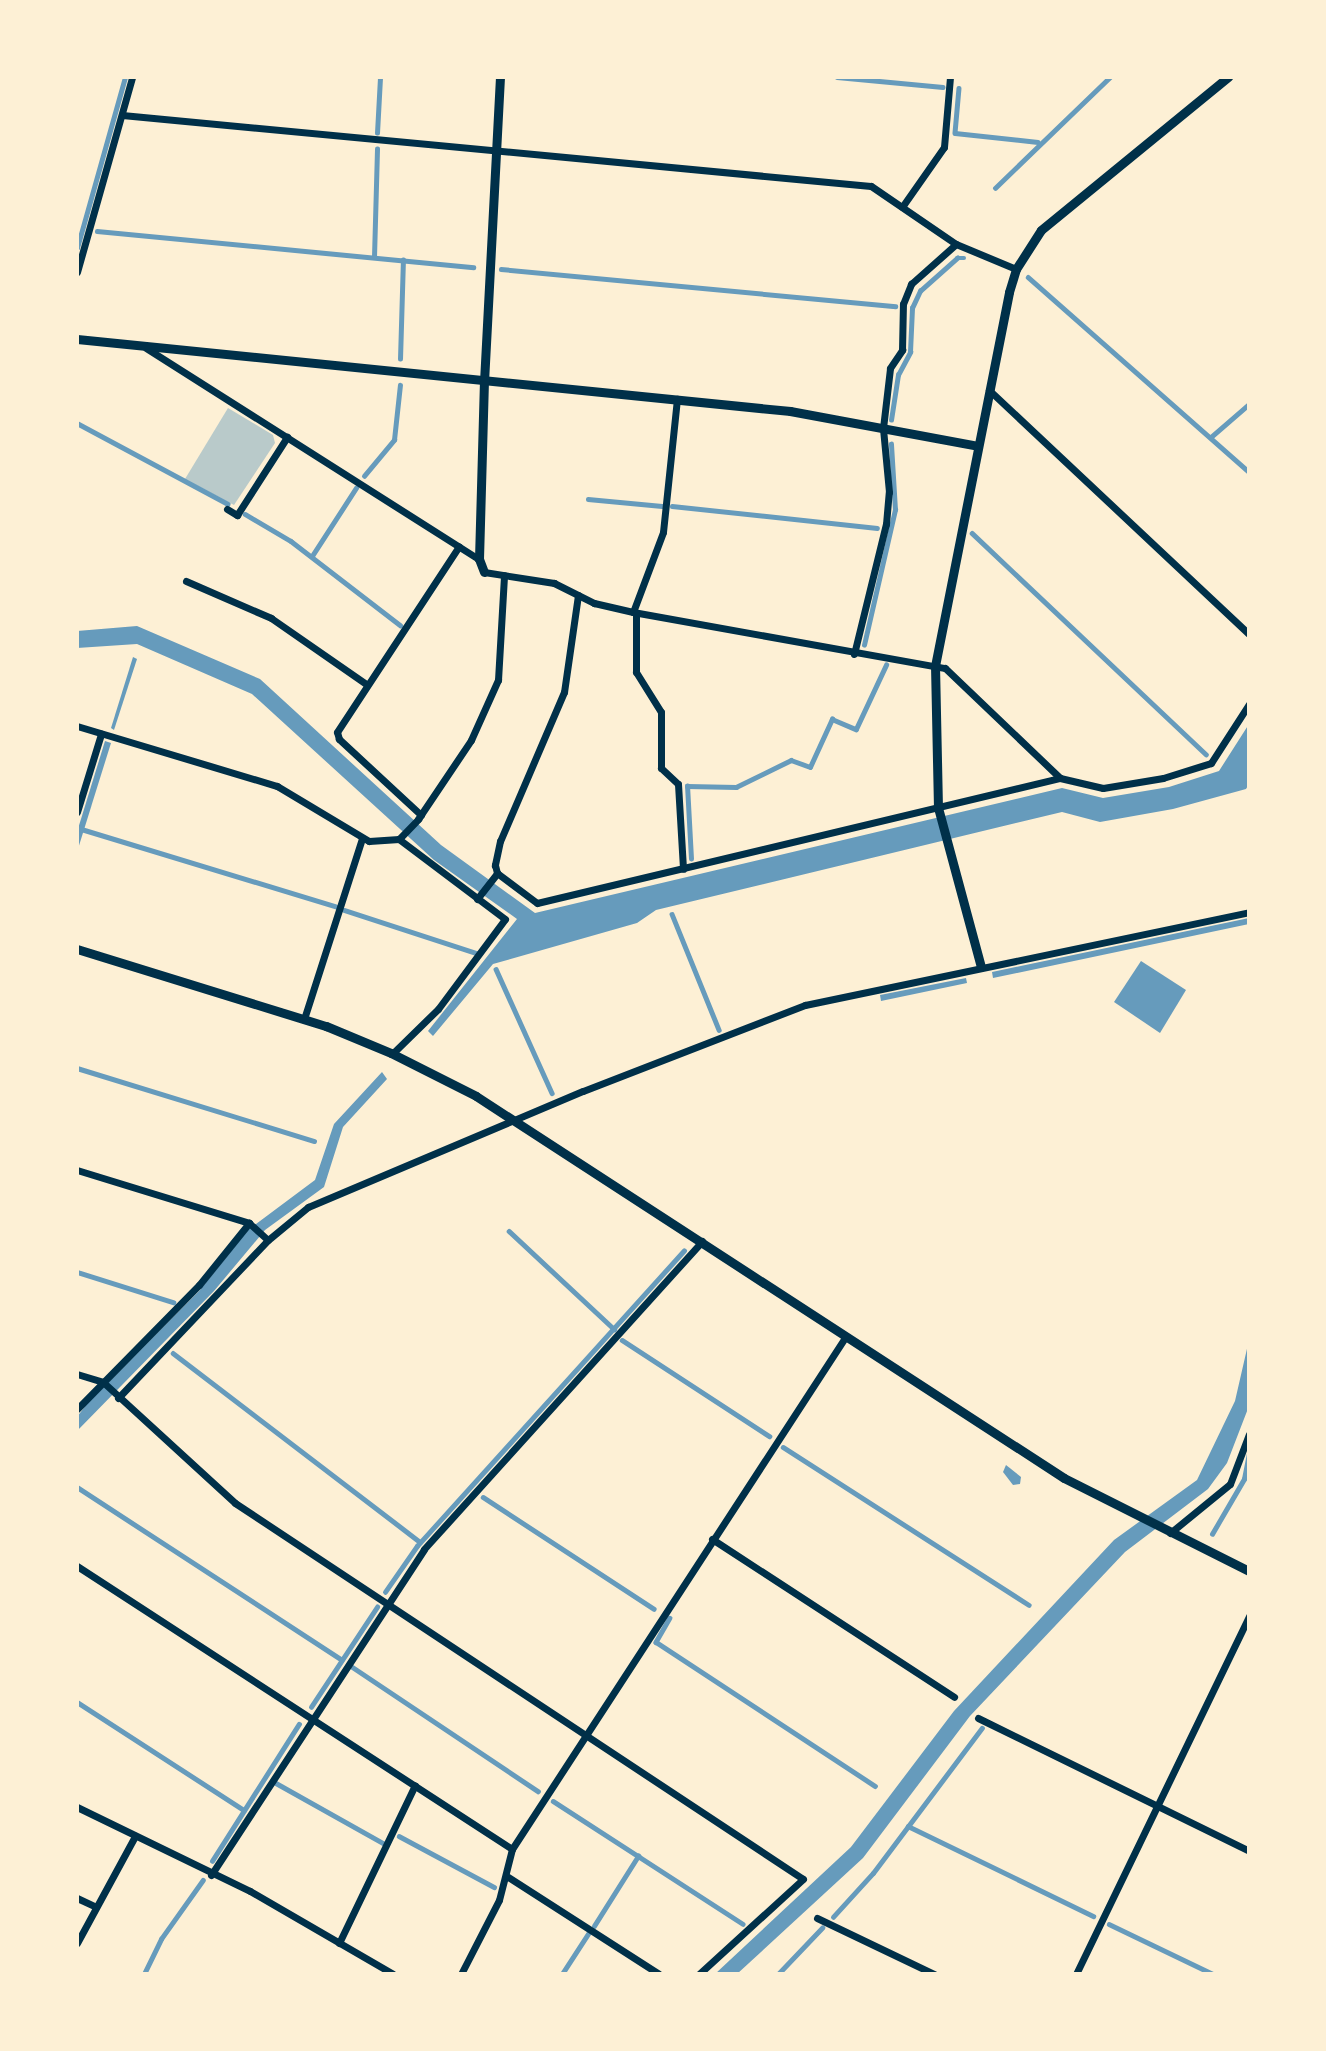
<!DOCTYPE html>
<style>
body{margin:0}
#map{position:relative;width:1326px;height:2051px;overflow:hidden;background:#fdf0d5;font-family:"Nunito Sans",sans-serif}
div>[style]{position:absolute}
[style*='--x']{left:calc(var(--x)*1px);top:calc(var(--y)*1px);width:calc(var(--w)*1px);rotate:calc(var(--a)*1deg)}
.green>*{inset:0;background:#b9caca}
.water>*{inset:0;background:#669bbc}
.stream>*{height:4.5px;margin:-2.25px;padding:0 2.25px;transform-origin:2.25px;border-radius:2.25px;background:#669bbc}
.minor>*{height:7px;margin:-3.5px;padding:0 3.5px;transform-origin:3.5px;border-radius:3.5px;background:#003049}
.tertiary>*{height:9px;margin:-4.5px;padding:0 4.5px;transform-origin:4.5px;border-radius:4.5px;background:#003049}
span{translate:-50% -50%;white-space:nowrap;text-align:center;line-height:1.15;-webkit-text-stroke:7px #fdf0d5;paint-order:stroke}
.frame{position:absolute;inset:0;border:79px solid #fdf0d5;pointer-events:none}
</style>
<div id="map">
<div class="green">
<i style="clip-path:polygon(228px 408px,273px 435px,275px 443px,234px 505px,185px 479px)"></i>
</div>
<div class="water">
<i style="clip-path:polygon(137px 626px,260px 679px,441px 845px,535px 913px,1062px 788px,1103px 798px,1169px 787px,1219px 771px,1249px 724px,1249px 784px,1246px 789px,1173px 809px,1100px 822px,1062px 812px,656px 910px,637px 923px,493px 964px,433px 1036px,428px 1031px,517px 919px,434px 860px,252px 694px,137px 644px,77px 648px,77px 631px)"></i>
<i style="clip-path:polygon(133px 657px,137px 659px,114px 730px,111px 728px)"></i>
<i style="clip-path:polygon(105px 741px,111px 743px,77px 852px,77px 832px)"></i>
<i style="clip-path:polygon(1249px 918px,1249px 924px,993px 978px,992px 972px)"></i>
<i style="clip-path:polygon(1141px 961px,1186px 990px,1160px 1033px,1114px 1002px)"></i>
<i style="clip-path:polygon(966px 978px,967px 983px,881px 1001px,880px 995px)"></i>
<i style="clip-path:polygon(382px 1072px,387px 1079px,343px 1127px,324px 1187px,265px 1230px,214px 1291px,77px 1431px,77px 1417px,86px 1405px,200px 1290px,248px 1230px,315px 1180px,334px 1124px)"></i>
<i style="clip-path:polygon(1249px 1340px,1249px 1406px,1227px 1463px,1208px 1489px,1125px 1552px,970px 1716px,863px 1858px,737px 1974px,715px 1974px,851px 1847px,954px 1711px,1114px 1540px,1197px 1480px,1235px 1401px)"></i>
<i style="clip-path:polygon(1006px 1465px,1021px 1477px,1020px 1484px,1013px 1485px,1003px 1472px)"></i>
</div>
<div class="stream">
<i style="--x:837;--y:77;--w:106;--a:5.4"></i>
<i style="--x:959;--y:88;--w:45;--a:95.1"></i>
<i style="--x:955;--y:133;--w:83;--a:6.2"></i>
<i style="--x:377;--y:133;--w:56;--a:-86.9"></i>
<i style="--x:995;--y:188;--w:160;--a:-44"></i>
<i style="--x:97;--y:231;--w:378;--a:5.5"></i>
<i style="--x:77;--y:248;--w:178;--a:-74.3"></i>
<i style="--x:374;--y:257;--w:108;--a:-88.4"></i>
<i style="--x:501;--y:269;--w:396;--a:5.4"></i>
<i style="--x:1028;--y:277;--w:295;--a:41.4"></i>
<i style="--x:400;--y:359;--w:99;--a:-88.3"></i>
<i style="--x:891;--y:420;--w:46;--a:-81.2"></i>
<i style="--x:898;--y:375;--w:26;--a:-62"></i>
<i style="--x:910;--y:352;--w:44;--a:-87.4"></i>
<i style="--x:912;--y:308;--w:19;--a:-65"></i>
<i style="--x:920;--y:291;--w:50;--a:-41.7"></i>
<i style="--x:957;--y:258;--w:7;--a:0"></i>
<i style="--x:77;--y:423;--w:171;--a:28.2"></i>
<i style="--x:1211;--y:437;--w:50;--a:-41"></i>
<i style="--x:364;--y:476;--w:47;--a:-50.2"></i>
<i style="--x:394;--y:440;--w:55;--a:-83.8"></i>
<i style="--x:588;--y:499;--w:74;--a:5.4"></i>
<i style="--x:672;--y:506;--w:206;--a:6.1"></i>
<i style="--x:245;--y:514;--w:53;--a:30.4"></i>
<i style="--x:291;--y:541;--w:138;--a:37.6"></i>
<i style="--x:972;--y:533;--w:322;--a:43.4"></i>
<i style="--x:312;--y:556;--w:81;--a:-57.1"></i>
<i style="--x:864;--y:645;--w:139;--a:-77.1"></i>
<i style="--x:895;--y:510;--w:66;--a:-93.5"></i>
<i style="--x:78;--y:828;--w:269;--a:16.9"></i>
<i style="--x:691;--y:859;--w:73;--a:-93.1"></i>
<i style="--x:687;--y:786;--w:49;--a:1.2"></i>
<i style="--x:736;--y:787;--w:61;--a:-26.1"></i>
<i style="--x:791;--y:760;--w:20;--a:20"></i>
<i style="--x:810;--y:767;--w:53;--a:-65.4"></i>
<i style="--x:832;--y:719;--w:26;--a:23"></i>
<i style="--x:856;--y:729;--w:71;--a:-64.9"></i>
<i style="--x:344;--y:910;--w:139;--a:18"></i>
<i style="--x:672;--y:914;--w:125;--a:67.9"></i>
<i style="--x:496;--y:969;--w:136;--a:65.7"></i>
<i style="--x:77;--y:1068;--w:248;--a:17.1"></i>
<i style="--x:509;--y:1231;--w:144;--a:43"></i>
<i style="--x:77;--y:1272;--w:101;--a:17.4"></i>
<i style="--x:622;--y:1340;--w:176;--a:33.1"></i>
<i style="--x:173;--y:1353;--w:311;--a:37.4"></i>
<i style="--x:783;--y:1447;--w:292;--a:32.7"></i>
<i style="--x:77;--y:1487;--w:316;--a:33.1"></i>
<i style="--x:483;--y:1497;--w:204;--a:33.2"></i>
<i style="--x:1212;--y:1534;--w:64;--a:-59.8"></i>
<i style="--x:1244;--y:1479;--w:25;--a:-79"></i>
<i style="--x:385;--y:1592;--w:56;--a:-55.2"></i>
<i style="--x:417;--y:1546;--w:398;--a:-47.9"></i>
<i style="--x:670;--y:1618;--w:28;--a:120"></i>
<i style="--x:656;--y:1642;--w:262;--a:33.3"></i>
<i style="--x:351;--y:1666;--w:225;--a:33.8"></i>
<i style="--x:77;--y:1702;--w:199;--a:32.9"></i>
<i style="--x:311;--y:1707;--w:120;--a:-56.6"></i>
<i style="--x:276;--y:1783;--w:123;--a:29.3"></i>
<i style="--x:553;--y:1801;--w:226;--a:32.9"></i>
<i style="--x:908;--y:1826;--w:206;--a:25.9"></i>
<i style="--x:399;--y:1836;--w:108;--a:28.2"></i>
<i style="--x:212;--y:1861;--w:162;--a:-57.6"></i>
<i style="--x:833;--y:1917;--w:59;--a:-47.7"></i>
<i style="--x:873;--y:1873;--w:181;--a:-53.1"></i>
<i style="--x:1109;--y:1924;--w:115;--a:25.7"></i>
<i style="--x:594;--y:1926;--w:83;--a:-57.8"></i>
<i style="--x:144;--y:1974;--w:39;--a:-64"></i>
<i style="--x:161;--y:1939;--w:72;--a:-54.6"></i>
<i style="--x:562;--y:1974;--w:48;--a:-57"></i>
<i style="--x:778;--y:1974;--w:64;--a:-46.3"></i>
</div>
<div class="minor">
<i style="--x:122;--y:115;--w:752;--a:5.42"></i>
<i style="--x:871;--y:186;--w:103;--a:34.3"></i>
<i style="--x:956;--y:244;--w:65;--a:22.6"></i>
<i style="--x:902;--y:207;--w:73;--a:-55"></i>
<i style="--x:944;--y:147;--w:70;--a:-85.1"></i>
<i style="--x:77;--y:272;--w:203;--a:-74.2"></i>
<i style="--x:146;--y:348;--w:394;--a:32.4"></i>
<i style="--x:989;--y:390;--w:357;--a:43.2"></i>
<i style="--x:227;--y:509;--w:12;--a:31"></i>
<i style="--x:237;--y:515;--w:93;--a:-57.3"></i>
<i style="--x:484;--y:572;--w:71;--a:8.9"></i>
<i style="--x:554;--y:583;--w:45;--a:26.6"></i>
<i style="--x:594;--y:603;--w:40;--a:13"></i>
<i style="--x:633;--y:612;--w:317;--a:10.2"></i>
<i style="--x:945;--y:668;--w:159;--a:43.7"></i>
<i style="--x:186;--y:581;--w:93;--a:23.5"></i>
<i style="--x:271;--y:618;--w:116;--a:34.8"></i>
<i style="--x:578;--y:595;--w:98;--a:98.2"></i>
<i style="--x:564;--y:692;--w:162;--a:113.2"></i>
<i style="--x:500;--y:841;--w:25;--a:102"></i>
<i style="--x:495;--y:865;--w:8;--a:76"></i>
<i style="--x:497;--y:873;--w:50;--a:36.9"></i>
<i style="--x:537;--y:903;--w:538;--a:-13.44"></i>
<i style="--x:1060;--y:778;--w:44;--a:13.1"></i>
<i style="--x:1103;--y:788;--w:61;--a:-9.5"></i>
<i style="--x:1163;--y:778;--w:50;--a:-17.4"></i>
<i style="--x:1211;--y:763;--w:70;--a:-57.2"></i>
<i style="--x:633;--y:612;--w:85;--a:-69.4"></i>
<i style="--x:663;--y:532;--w:134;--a:-84"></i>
<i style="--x:636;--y:613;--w:59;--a:90"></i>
<i style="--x:636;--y:672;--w:47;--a:58"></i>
<i style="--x:661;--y:712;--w:56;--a:90"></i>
<i style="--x:661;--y:768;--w:23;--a:43"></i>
<i style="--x:678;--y:784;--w:85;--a:86.6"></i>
<i style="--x:854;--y:654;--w:134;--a:-76.2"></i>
<i style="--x:886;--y:524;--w:32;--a:-85"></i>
<i style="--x:889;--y:492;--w:64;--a:-95.4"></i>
<i style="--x:883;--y:428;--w:60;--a:-83.3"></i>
<i style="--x:890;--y:368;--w:22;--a:-56"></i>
<i style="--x:902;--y:350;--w:46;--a:-88.8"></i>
<i style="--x:903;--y:304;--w:22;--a:-68"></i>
<i style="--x:911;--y:284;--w:60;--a:-41.6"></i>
<i style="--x:77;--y:726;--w:209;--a:16.7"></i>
<i style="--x:277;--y:786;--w:107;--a:30.9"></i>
<i style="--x:369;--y:841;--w:30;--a:-4"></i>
<i style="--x:399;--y:839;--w:28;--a:-46"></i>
<i style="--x:418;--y:819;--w:95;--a:-56.1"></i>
<i style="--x:471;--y:740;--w:66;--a:-65.8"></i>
<i style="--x:498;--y:680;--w:105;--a:-86.7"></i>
<i style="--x:77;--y:812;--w:82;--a:-72.9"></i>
<i style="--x:421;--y:815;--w:112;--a:-137.2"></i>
<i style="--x:339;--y:739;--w:7;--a:-106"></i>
<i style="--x:337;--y:732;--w:222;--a:-56.7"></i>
<i style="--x:477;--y:899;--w:33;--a:-52"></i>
<i style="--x:304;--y:1019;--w:190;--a:-72.2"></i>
<i style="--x:393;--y:1053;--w:63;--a:-44.4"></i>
<i style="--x:438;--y:1009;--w:112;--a:-53.3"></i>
<i style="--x:505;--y:919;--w:133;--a:-143"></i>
<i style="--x:77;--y:1170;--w:180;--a:17.1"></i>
<i style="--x:249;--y:1223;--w:25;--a:42"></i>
<i style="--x:77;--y:1374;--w:27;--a:17"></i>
<i style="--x:103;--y:1382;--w:179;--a:42.5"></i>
<i style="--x:235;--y:1503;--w:681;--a:33.5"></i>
<i style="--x:803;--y:1879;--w:141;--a:137.6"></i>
<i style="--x:118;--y:1398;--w:218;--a:-46.5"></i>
<i style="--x:268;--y:1240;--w:52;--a:-39.5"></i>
<i style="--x:308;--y:1207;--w:298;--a:-22.9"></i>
<i style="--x:583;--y:1091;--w:238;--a:-21.2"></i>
<i style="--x:805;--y:1005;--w:454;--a:-11.8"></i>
<i style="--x:77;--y:1409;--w:174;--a:-45.5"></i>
<i style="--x:199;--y:1285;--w:80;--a:-51.1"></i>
<i style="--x:1170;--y:1533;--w:77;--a:-39.2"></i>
<i style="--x:1230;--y:1484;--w:53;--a:-69.2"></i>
<i style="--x:712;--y:1539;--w:289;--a:33.1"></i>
<i style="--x:77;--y:1566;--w:519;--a:33.05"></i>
<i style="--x:978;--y:1718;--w:302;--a:26.1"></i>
<i style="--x:77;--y:1807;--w:192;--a:25.9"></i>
<i style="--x:250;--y:1891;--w:165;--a:30.1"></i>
<i style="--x:211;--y:1875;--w:389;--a:-56.8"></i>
<i style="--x:424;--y:1549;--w:415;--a:-47.9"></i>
<i style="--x:508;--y:1877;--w:179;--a:32.7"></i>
<i style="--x:77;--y:1898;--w:21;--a:25"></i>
<i style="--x:817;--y:1918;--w:130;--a:25.6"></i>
<i style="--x:77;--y:1943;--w:122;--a:-61.5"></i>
<i style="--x:339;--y:1943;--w:175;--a:-64.3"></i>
<i style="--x:461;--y:1974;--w:83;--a:-62.8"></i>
<i style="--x:499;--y:1900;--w:53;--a:-75.7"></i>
<i style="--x:512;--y:1849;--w:612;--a:-56.93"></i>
<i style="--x:1076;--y:1974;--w:398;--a:-64.2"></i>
</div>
<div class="tertiary">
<i style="--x:77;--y:339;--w:717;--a:5.77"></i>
<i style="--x:790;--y:411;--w:191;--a:10.5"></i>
<i style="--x:484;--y:572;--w:14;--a:-111"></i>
<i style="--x:479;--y:559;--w:177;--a:-88.4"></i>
<i style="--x:484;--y:382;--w:305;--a:-87"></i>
<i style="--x:77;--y:949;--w:261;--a:17.2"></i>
<i style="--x:326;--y:1026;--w:70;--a:22.6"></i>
<i style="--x:391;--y:1053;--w:95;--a:26.8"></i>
<i style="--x:476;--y:1096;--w:701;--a:33.01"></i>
<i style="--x:1064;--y:1478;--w:207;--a:26.7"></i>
<i style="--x:981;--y:967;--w:165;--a:-105.1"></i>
<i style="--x:938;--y:808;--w:142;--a:-91.2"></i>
<i style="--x:935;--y:666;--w:381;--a:-78.8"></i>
<i style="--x:1009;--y:292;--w:24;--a:-73"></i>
<i style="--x:1016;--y:269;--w:46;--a:-57.3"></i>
<i style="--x:1041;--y:230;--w:242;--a:-39.3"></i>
</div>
<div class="frame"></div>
</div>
